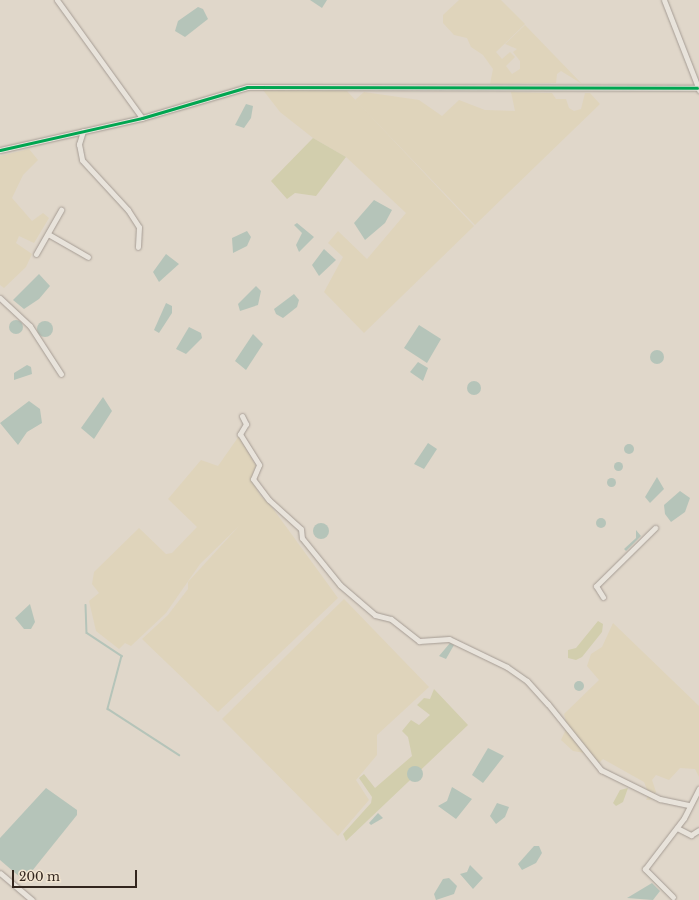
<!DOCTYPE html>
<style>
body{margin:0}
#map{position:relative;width:699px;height:900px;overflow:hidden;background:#e0d7ca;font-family:"Libre Baskerville",serif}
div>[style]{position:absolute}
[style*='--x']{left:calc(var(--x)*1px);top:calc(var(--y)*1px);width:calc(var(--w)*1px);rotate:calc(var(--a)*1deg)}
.farmland>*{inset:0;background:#dfd4bb}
.green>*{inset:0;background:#d2cead}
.water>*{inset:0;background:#b5c4b9}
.round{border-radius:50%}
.stream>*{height:1.5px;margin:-0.75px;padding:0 0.75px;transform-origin:0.75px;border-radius:0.75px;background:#b5c4b9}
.roads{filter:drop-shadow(0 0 1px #a59c94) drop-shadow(0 0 1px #a59c94)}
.street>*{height:5px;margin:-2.5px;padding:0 2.5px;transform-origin:2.5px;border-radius:2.5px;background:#e8e3db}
.bus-1>*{height:3px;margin:-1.5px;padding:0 1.5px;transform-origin:1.5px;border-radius:1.5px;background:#00a651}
span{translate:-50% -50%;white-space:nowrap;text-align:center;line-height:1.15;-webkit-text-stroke:3px #f1e4d0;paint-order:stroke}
.scale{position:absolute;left:12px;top:870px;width:125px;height:18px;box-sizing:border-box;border:2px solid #32251d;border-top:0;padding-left:5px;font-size:12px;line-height:14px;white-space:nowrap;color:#32251d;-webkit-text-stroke:3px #f1e4d0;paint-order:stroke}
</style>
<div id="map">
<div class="farmland">
<i style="clip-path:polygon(459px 0,501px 0,525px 24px,496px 52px,502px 59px,510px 52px,515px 57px,506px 66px,512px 74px,520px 69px,520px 61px,513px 52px,517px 49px,505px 44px,525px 25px,582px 84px,561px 71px,557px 74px,556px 83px,490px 84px,493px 69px,483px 55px,471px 47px,467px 38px,454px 35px,443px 23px,443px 15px)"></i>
<i style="clip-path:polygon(263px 90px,346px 90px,474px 226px,364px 333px,324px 292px,343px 257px,328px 243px,338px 231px,367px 259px,406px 213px,346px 157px,313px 138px,280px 112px)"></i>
<i style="clip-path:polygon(364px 92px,419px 100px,442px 116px,459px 100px,485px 110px,515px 111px,511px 92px,552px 93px,556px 99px,566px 99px,569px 108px,574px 111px,581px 109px,585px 93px,590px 93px,600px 104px,475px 225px,355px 100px)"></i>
<i style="clip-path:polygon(29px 149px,38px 160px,23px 175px,12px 198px,32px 221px,43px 213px,49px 218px,34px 243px,19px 236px,16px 243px,32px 254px,26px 267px,4px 288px,0 285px,0 156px)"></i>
<i style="clip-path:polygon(239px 436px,256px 466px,251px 480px,260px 495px,271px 506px,338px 598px,218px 712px,142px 639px,168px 615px,188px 589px,188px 582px,239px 526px,200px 564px,166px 613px,131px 646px,125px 643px,119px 649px,96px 631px,89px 601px,99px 593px,92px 584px,94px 572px,139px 528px,166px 554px,172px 553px,197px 527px,168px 499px,201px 460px,218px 466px)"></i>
<i style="clip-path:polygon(344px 599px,429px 687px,377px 735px,377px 755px,356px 780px,369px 800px,338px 836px,222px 719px)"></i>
<i style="clip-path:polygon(613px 623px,699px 706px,699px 777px,695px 769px,680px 768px,669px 780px,656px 775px,652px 780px,656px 792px,650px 800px,646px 800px,649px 794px,644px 782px,603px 759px,599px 763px,591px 754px,573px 751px,561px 740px,567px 727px,564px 714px,599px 680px,587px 666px,591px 654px,602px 647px)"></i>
</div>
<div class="green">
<i style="clip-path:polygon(313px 138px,346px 157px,316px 196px,295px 193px,287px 199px,271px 181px)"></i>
<i style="clip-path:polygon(598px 621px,603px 624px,602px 632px,582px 657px,576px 660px,568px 658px,568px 650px,576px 648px)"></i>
<i style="clip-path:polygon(434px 689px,468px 725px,346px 841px,343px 834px,371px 803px,372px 797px,359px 778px,364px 774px,375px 788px,412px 756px,408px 737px,402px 731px,411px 720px,419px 725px,430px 715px,417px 705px,424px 698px,430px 699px)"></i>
<i style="clip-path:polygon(628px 788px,623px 802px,616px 806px,613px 803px,620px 790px)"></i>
</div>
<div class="water">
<i style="clip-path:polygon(310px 0,327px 0,322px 8px)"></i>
<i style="clip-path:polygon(198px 7px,203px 9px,208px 19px,185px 37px,175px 31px,178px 21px)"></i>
<i style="clip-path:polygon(246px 104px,253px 106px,251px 118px,244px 128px,235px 125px)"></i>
<i style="clip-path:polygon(374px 200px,392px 210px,385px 223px,365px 240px,354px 223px)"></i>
<i style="clip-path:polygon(297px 223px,314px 237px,299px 252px,296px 245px,302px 233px,294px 225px)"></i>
<i style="clip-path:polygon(247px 231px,251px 237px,247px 246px,233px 253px,232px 238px)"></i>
<i style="clip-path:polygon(324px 249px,336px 260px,319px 276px,312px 265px)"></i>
<i style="clip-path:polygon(166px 254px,179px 264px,159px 282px,153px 272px)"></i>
<i style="clip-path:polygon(39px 274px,50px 286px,39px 299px,24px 309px,13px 300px)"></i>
<i style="clip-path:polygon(256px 286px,261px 291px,258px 305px,240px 311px,238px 304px)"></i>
<i style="clip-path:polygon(294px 294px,299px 300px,297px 307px,283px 318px,276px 314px,274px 309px)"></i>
<i style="clip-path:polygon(166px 303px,172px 306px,172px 313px,159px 333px,154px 330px)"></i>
<i class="round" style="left:9px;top:320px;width:14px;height:14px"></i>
<i class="round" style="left:37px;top:321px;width:16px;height:16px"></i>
<i style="clip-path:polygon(419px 325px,441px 339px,427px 363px,404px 348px)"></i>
<i style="clip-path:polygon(189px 327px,201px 333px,202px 338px,186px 354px,176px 349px)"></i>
<i style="clip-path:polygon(253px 334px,263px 344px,246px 370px,235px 361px)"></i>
<i class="round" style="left:650px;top:350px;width:14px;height:14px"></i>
<i style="clip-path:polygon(418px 362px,428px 368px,423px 381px,410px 372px)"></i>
<i style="clip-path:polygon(27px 365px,31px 367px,32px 374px,14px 380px,14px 373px)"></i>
<i class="round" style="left:467px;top:381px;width:14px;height:14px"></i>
<i style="clip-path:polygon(103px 397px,112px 411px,94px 439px,81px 428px)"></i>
<i style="clip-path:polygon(29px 401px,40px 409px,42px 423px,27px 432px,18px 445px,0 423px)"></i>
<i style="clip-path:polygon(428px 443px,437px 449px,424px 469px,414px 464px)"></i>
<i class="round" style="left:624px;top:444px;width:10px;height:10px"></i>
<i class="round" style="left:613.5px;top:461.5px;width:9px;height:9px"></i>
<i style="clip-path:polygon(657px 477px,664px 489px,650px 503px,645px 497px)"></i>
<i class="round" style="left:606.5px;top:477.5px;width:9px;height:9px"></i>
<i style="clip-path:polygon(680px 491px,690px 498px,685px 512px,671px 522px,665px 514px,664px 505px)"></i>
<i class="round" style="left:596px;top:518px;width:10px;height:10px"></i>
<i class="round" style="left:313px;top:523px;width:16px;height:16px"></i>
<i style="clip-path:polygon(636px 530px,641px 536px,626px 551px,624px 549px,636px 538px)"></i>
<i style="clip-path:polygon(30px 604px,35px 622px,31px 629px,24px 629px,15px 618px)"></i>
<i style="clip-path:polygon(450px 643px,454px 645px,446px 659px,439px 656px)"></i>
<i class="round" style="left:574px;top:681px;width:10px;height:10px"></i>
<i style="clip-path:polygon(488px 748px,504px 756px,483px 783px,472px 775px)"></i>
<i class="round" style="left:407px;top:766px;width:16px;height:16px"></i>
<i style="clip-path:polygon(452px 787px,472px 799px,456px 819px,438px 806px,447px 801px)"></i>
<i style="clip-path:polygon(46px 788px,77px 810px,77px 815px,28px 876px,21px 878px,0 860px,0 838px)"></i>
<i style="clip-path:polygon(497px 803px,509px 807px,505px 817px,496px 824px,490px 816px)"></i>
<i style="clip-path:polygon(378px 813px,383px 818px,371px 825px,369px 823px)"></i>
<i style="clip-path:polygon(534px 846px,539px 846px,542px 853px,536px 863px,522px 870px,518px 864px)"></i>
<i style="clip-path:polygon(470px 865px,483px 878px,473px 889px,460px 874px,467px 872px)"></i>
<i style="clip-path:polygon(449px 878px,457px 886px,454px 894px,436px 900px,434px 894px,443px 879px)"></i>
<i style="clip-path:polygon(652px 883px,660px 891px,653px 900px,627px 898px)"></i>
</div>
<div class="stream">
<i style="--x:86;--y:605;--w:28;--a:88"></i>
<i style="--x:87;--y:633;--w:42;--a:33.3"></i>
<i style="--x:122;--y:656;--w:55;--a:104.8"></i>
<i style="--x:108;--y:709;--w:85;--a:32.9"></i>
</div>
<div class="roads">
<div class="street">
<i style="--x:57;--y:0;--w:145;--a:54.2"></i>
<i style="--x:664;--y:0;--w:97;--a:68.7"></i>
<i style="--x:83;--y:131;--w:14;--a:107"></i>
<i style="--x:79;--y:144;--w:16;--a:79"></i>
<i style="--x:82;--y:160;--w:68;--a:47.4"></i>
<i style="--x:128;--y:210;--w:20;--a:57"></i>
<i style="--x:139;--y:227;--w:20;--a:93"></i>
<i style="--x:0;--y:150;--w:146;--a:-12.7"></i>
<i style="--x:142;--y:118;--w:109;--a:-16.4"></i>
<i style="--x:247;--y:87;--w:450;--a:0.1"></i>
<i style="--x:48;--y:234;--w:46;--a:29.9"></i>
<i style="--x:36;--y:254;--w:51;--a:-60.4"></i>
<i style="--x:0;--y:298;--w:41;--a:43"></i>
<i style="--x:30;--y:326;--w:57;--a:57.1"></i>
<i style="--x:242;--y:416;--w:9;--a:63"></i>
<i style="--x:246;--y:424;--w:12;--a:121"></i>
<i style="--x:240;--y:434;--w:36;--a:58"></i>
<i style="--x:259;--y:465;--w:15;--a:113"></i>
<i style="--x:253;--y:479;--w:26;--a:53"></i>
<i style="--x:269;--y:500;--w:43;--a:42.2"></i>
<i style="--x:301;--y:529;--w:9;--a:84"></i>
<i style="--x:302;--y:538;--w:60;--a:51"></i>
<i style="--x:340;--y:585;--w:46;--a:40.6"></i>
<i style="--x:375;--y:615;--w:16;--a:14"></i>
<i style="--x:391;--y:619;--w:36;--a:38"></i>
<i style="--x:419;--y:641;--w:30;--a:-4"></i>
<i style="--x:449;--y:639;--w:64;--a:25.8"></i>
<i style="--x:507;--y:667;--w:24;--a:35"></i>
<i style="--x:527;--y:681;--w:31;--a:48"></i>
<i style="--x:548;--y:704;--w:85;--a:51.2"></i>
<i style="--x:601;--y:770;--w:66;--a:26.2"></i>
<i style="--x:660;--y:799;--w:29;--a:12"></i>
<i style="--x:603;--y:597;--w:13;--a:-122"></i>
<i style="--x:596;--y:586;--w:83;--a:-44.5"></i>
<i style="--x:677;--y:828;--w:16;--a:27"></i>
<i style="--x:691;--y:835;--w:9;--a:-32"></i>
<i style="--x:0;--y:873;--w:42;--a:40.2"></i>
<i style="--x:673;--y:897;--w:40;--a:-135"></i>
<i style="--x:645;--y:869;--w:64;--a:-52.6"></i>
<i style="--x:684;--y:818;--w:33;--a:-63"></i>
</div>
</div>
<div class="bus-1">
<i style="--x:0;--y:150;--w:146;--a:-12.7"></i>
<i style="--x:142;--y:118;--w:109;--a:-16.4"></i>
<i style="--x:247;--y:87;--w:450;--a:0.1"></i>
</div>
<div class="scale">200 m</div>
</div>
